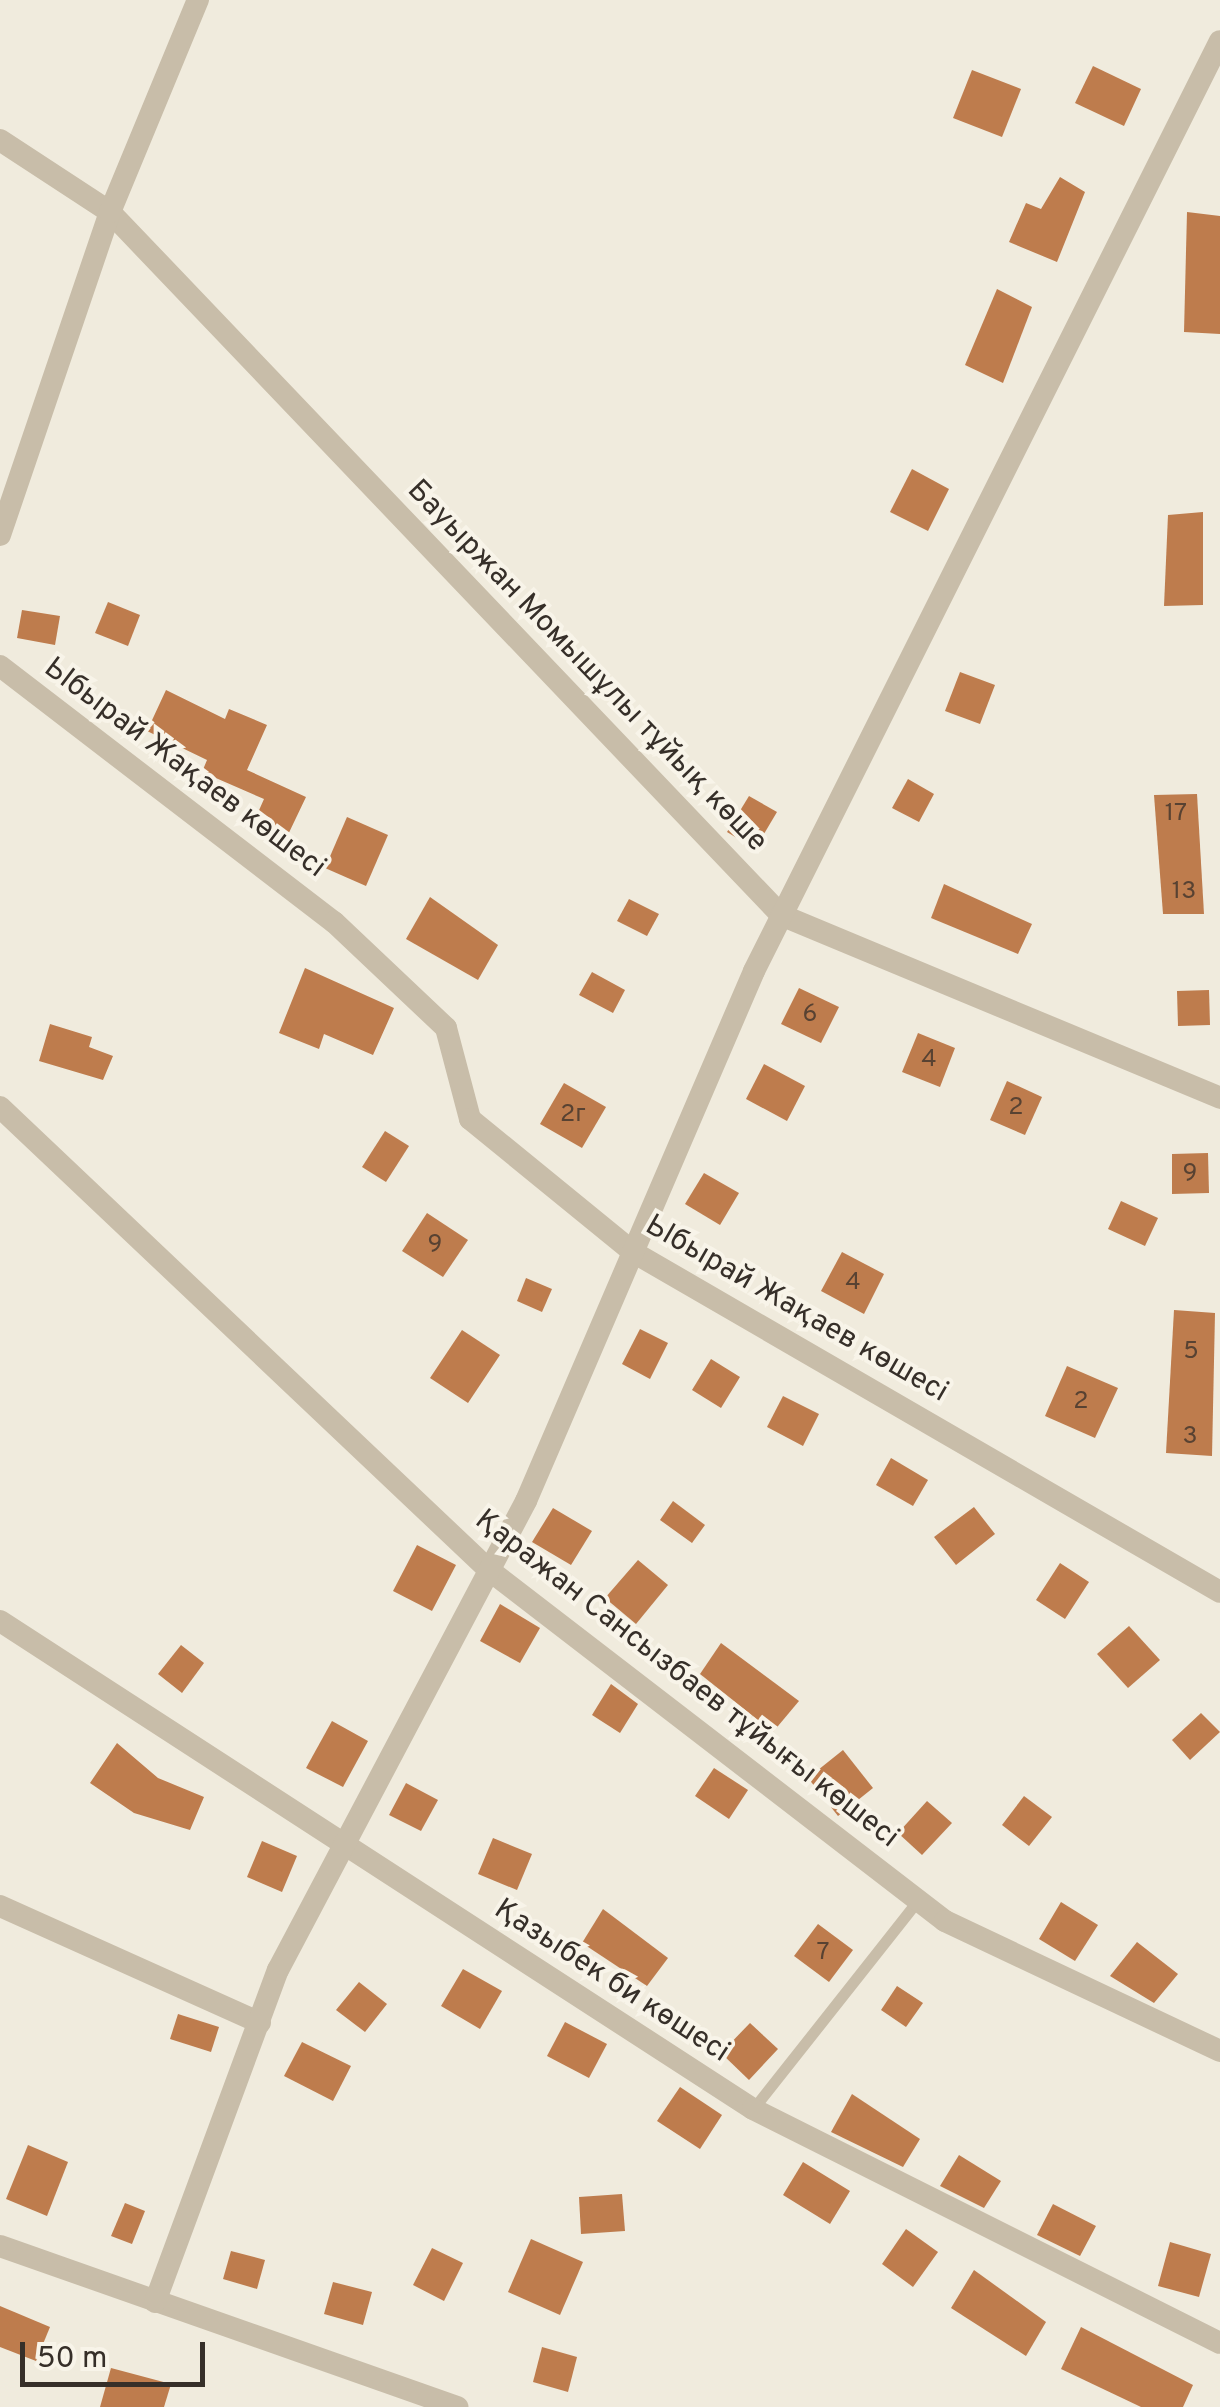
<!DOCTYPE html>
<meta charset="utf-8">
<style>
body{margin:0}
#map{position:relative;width:1220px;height:2407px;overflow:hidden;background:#f0ebdd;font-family:Overpass,sans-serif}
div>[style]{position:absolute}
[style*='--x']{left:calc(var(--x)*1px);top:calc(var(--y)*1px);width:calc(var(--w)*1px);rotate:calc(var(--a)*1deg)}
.building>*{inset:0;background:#be7c4d}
.service>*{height:11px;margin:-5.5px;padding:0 5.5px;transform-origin:5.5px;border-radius:5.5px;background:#c8bda9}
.minor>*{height:22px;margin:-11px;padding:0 11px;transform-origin:11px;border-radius:11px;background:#c8bda9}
span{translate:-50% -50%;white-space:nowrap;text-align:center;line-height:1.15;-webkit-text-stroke:8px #f8f4e9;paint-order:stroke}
.number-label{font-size:25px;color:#584232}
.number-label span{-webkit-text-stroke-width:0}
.street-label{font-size:30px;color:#362f29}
.scale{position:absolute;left:20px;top:2342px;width:185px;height:45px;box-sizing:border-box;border:5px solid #362f29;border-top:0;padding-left:12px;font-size:30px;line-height:35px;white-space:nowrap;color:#362f29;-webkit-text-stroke:8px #f8f4e9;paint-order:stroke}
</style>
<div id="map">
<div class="building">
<i style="clip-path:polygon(1093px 66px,1141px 89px,1124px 126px,1075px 103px)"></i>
<i style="clip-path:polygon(972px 70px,1021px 89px,1002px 137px,953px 118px)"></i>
<i style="clip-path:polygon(1060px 177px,1085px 192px,1057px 262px,1009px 242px,1026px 203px,1041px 209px)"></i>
<i style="clip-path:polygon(1187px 212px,1220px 216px,1220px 334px,1184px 332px)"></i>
<i style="clip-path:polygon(997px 289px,1032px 307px,1003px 383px,965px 365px)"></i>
<i style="clip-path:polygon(912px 469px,949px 489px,928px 531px,890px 512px)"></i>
<i style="clip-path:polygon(1203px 512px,1203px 605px,1164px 606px,1168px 515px)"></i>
<i style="clip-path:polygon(108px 602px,140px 615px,128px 646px,95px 633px)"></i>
<i style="clip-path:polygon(22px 610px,60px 616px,55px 645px,17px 638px)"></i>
<i style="clip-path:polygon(960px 672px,995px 685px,980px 724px,945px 711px)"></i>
<i style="clip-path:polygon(166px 690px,225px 719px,229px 709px,267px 725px,247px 770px,306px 797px,285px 841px,252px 826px,264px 799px,202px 772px,207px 760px,147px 731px)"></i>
<i style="clip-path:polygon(908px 779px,934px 794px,919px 822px,892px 808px)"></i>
<i style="clip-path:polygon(1197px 794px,1204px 914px,1163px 914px,1154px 795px)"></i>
<i style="clip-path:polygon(749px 796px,777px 812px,755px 849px,727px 832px)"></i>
<i style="clip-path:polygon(347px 817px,388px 835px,366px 886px,325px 868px)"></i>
<i style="clip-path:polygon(944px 884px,1032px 924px,1018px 954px,931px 918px)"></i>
<i style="clip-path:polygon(430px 897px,498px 945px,478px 980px,406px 939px)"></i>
<i style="clip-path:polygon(629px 899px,659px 914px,647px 936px,617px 921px)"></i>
<i style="clip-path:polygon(305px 968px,394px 1008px,373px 1055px,324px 1034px,319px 1049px,279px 1033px)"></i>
<i style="clip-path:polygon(592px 972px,625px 990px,613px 1013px,579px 995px)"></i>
<i style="clip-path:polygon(799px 988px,839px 1007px,821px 1043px,781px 1024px)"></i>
<i style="clip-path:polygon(1209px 990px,1210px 1025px,1178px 1026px,1177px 991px)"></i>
<i style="clip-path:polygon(50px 1024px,92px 1037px,89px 1047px,113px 1056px,103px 1080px,39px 1061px)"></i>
<i style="clip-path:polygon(918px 1033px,955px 1048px,940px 1087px,902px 1072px)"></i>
<i style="clip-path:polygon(764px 1064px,805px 1086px,787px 1121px,746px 1099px)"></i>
<i style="clip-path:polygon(1007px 1081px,1042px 1097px,1025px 1135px,990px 1120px)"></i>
<i style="clip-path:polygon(564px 1083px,606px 1107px,582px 1148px,540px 1124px)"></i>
<i style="clip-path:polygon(385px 1131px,409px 1146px,386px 1182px,362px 1167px)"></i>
<i style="clip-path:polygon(1208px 1153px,1209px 1193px,1172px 1194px,1172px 1154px)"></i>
<i style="clip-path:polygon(704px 1173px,739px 1193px,720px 1225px,685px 1204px)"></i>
<i style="clip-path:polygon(1121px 1201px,1158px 1218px,1145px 1246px,1108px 1229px)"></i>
<i style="clip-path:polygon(427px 1213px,468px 1240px,443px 1277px,402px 1251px)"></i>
<i style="clip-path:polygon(842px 1252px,884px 1274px,864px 1314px,821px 1291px)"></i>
<i style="clip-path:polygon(526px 1278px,552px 1289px,542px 1312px,517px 1301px)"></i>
<i style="clip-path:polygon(1174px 1310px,1215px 1313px,1212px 1456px,1166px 1453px)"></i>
<i style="clip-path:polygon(640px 1329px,668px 1343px,650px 1379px,622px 1364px)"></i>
<i style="clip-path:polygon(462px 1330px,500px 1355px,468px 1403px,430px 1378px)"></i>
<i style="clip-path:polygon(711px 1359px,740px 1377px,721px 1408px,692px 1390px)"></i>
<i style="clip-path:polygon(1067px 1366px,1118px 1388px,1095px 1438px,1045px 1416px)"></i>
<i style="clip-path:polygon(783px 1396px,819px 1414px,803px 1446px,767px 1427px)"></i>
<i style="clip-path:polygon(891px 1458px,928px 1480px,913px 1506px,876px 1485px)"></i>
<i style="clip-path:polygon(673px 1501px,705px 1525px,692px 1543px,660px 1520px)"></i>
<i style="clip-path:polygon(974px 1507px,995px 1534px,956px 1565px,934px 1537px)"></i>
<i style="clip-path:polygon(553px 1508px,592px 1531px,571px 1565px,532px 1542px)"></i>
<i style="clip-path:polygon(417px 1545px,456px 1565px,432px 1611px,393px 1591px)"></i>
<i style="clip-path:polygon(638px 1560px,668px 1585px,636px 1624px,605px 1598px)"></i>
<i style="clip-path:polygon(1060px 1563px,1089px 1582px,1065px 1619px,1036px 1600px)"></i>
<i style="clip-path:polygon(500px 1604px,540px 1628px,520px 1663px,480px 1641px)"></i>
<i style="clip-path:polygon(1129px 1626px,1160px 1660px,1128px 1688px,1097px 1654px)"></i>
<i style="clip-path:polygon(721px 1643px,799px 1701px,773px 1732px,700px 1674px)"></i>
<i style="clip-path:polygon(181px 1645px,204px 1663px,182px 1693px,158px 1674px)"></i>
<i style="clip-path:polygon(611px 1684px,638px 1704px,620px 1733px,592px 1715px)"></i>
<i style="clip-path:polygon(1201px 1713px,1220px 1732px,1190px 1760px,1172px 1740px)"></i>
<i style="clip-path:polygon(332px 1721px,368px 1741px,343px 1787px,306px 1768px)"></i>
<i style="clip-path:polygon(117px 1743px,158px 1778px,204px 1797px,190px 1830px,134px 1813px,90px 1783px)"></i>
<i style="clip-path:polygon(843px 1750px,873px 1788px,838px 1816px,808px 1778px)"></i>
<i style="clip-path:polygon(714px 1768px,748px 1790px,729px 1819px,695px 1796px)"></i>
<i style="clip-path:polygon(406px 1783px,438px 1800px,421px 1831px,389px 1815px)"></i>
<i style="clip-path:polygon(1024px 1796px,1052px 1817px,1029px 1846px,1002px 1825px)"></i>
<i style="clip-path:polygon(927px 1801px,952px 1823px,922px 1855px,898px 1833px)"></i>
<i style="clip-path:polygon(493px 1838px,532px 1854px,517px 1890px,478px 1874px)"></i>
<i style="clip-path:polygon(262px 1841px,297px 1856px,282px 1892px,247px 1877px)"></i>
<i style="clip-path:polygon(1061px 1902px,1098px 1925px,1075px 1961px,1039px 1939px)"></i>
<i style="clip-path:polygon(603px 1909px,668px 1958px,647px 1986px,582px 1943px)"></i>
<i style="clip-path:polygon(818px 1924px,853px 1950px,829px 1982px,794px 1956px)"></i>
<i style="clip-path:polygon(1137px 1942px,1178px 1974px,1154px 2003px,1110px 1976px)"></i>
<i style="clip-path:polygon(463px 1969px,502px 1991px,480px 2029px,441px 2006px)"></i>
<i style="clip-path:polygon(359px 1982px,387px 2004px,365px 2032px,336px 2010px)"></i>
<i style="clip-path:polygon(897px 1986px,923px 2003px,906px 2027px,881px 2010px)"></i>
<i style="clip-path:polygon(178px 2014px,219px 2027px,211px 2052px,170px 2039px)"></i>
<i style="clip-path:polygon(565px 2022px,607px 2044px,589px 2078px,547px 2056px)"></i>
<i style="clip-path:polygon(750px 2023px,778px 2049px,749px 2080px,721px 2053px)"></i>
<i style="clip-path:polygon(302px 2042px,351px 2066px,333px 2101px,284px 2076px)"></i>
<i style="clip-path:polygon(680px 2087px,722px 2115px,700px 2149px,657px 2121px)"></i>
<i style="clip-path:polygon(852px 2094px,920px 2139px,903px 2167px,831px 2132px)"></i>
<i style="clip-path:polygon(28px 2145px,68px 2162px,47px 2216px,6px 2199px)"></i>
<i style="clip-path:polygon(959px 2155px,1001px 2181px,984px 2208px,940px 2186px)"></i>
<i style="clip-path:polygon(803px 2162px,850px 2191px,830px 2224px,783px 2195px)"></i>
<i style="clip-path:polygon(622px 2194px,625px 2231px,581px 2234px,579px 2197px)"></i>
<i style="clip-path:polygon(125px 2203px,145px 2211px,132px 2244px,111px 2236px)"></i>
<i style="clip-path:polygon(1053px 2204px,1096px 2226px,1080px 2256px,1037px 2235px)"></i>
<i style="clip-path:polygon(906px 2229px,938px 2252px,913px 2287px,882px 2264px)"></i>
<i style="clip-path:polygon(531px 2239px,583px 2262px,560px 2315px,508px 2292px)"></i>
<i style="clip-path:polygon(1170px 2242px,1211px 2254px,1199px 2297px,1158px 2286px)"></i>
<i style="clip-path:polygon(432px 2248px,463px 2263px,444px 2301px,413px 2285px)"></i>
<i style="clip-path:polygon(231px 2251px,265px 2260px,257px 2289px,223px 2279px)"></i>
<i style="clip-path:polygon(974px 2270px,1046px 2322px,1026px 2356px,951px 2308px)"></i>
<i style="clip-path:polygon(333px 2282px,372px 2292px,363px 2325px,324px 2314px)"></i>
<i style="clip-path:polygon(0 2306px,50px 2327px,36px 2361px,0 2347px)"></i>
<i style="clip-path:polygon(1081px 2327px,1193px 2385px,1183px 2407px,1141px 2407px,1061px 2369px)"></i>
<i style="clip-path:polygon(542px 2347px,577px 2357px,568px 2392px,533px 2382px)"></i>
<i style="clip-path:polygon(111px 2368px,171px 2384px,164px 2407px,100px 2407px)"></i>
</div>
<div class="service">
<i style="--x:753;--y:2109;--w:266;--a:-51.7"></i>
</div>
<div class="minor">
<i style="--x:0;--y:140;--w:131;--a:33.2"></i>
<i style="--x:110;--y:212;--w:972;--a:46.33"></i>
<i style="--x:781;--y:915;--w:476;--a:22.6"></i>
<i style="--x:0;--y:535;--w:341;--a:-71.2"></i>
<i style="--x:110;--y:212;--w:230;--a:-67.5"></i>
<i style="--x:0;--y:666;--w:421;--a:37.5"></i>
<i style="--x:334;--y:922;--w:154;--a:43.4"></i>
<i style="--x:446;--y:1028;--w:94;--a:75.2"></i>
<i style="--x:470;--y:1119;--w:210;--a:39.2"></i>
<i style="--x:633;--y:1252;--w:678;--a:30.08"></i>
<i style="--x:0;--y:1107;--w:673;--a:43.44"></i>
<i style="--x:489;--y:1570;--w:575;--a:37.59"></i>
<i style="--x:945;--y:1921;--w:304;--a:25.3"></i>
<i style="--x:0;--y:1621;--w:897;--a:32.95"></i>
<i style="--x:753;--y:2109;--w:522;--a:26.61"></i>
<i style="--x:0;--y:1906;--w:285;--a:24.2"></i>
<i style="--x:0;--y:2246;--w:485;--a:19.4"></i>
<i style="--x:155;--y:2302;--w:354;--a:-69.7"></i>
<i style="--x:278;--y:1970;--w:531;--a:-62.13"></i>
<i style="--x:526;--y:1501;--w:577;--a:-66.72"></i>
<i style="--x:754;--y:971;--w:1040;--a:-63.39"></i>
</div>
<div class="number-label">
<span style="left:1176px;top:814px">17</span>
<span style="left:1184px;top:892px">13</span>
<span style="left:810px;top:1015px">6</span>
<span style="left:929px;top:1060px">4</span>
<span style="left:1016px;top:1108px">2</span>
<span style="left:573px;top:1115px">2г</span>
<span style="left:1190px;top:1174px">9</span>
<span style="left:435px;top:1245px">9</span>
<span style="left:853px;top:1283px">4</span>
<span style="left:1191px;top:1352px">5</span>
<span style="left:1081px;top:1402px">2</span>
<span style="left:1190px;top:1437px">3</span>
<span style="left:823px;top:1953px">7</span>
</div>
<div class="street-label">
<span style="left:586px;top:667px;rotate:46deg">Бауыржан Момышұлы тұйық көше</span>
<span style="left:184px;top:769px;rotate:37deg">Ыбырай Жақаев көшесі</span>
<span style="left:796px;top:1310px;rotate:30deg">Ыбырай Жақаев көшесі</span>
<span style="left:686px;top:1680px;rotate:38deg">Қаражан Сансызбаев тұйығы көшесі</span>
<span style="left:611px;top:1982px;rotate:33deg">Қазыбек би көшесі</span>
</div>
<div class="scale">50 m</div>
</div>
